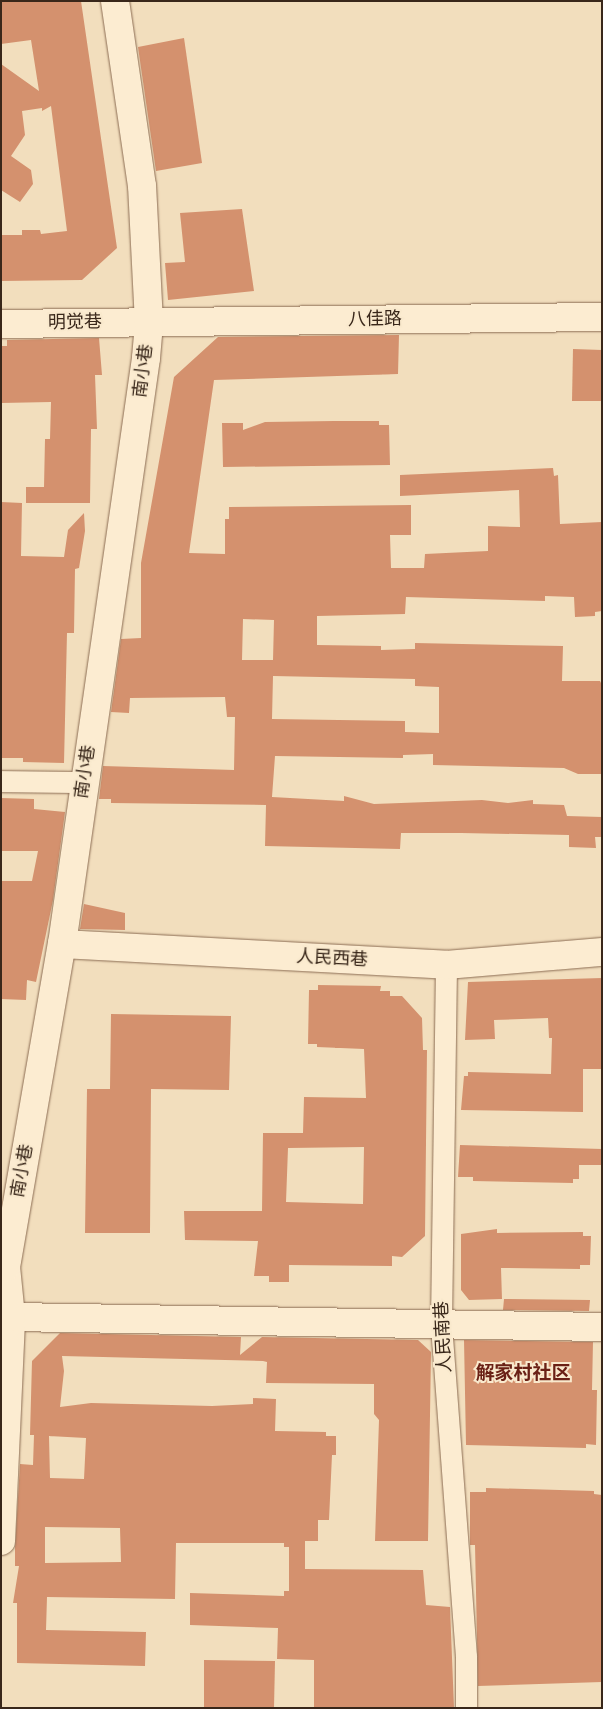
<!DOCTYPE html>
<meta charset="utf-8">
<style>
body{margin:0}
#map{position:relative;width:603px;height:1709px;overflow:hidden;background:#f2debd;font-family:Spectral,"Noto Sans SC",serif}
div>[style]{position:absolute}
[style*='--x']{left:calc(var(--x)*1px);top:calc(var(--y)*1px);width:calc(var(--w)*1px);rotate:calc(var(--a)*1deg)}
.building>*{inset:0;background:#d4916e}
.roads{filter:drop-shadow(0 0 1px #8c6d54) drop-shadow(0 0 1px #8c6d54)}
.street>*{height:21px;margin:-10.5px;padding:0 10.5px;transform-origin:10.5px;border-radius:10.5px;background:#fcecd1}
.secondary>*{height:28px;margin:-14px;padding:0 14px;transform-origin:14px;border-radius:14px;background:#fcecd1}
span{translate:-50% -50%;white-space:nowrap;text-align:center;line-height:1.15;-webkit-text-stroke:4px #f9e9cd;paint-order:stroke}
.street-label{font-size:18px;color:#39271a}
.neighbourhood-label{font-size:19px;color:#6a2015;font-weight:700}
.frame{position:absolute;inset:0;border:2px solid #39271a;pointer-events:none}
</style>
<div id="map">
<div class="building">
<i style="clip-path:polygon(1px 1px,81px 1px,117px 248px,82px 280px,1px 281px,1px 235px,22px 235px,22px 230px,40px 230px,41px 234px,67px 231px,51px 106px,42px 111px,42px 108px,22px 111px,25px 135px,11px 156px,31px 170px,33px 184px,20px 202px,1px 190px,1px 64px,39px 91px,31px 40px,1px 44px)"></i>
<i style="clip-path:polygon(184px 38px,202px 163px,156px 171px,138px 47px)"></i>
<i style="clip-path:polygon(242px 209px,254px 291px,168px 300px,165px 263px,185px 262px,180px 213px)"></i>
<i style="clip-path:polygon(evenodd,399px 335px,398px 374px,214px 380px,189px 553px,225px 554px,225px 519px,229px 519px,229px 507px,411px 505px,411px 535px,390px 535px,391px 568px,424px 568px,425px 554px,488px 551px,488px 526px,520px 527px,519px 490px,400px 496px,400px 475px,553px 468px,554px 476px,558px 475px,560px 524px,602px 522px,602px 611px,595px 612px,595px 616px,575px 617px,574px 597px,545px 596px,545px 601px,406px 597px,405px 614px,317px 616px,317px 645px,381px 646px,381px 650px,415px 649px,415px 643px,563px 646px,562px 681px,600px 681px,602px 685px,602px 774px,578px 774px,564px 768px,433px 765px,433px 754px,403px 755px,403px 758px,275px 756px,272px 797px,344px 801px,344px 796px,374px 804px,482px 800px,508px 803px,533px 800px,533px 804px,564px 805px,567px 816px,602px 817px,602px 837px,595px 837px,596px 848px,569px 847px,569px 835px,461px 833px,401px 833px,400px 849px,265px 846px,266px 805px,111px 803px,111px 799px,99px 799px,103px 766px,234px 770px,235px 717px,227px 717px,225px 697px,130px 698px,129px 713px,111px 712px,121px 639px,141px 638px,141px 563px,174px 377px,218px 337px,399px 335px,243px 619px,274px 620px,273px 660px,242px 660px,243px 619px,399px 335px,273px 676px,415px 679px,415px 686px,439px 687px,439px 733px,405px 732px,405px 721px,272px 719px,273px 676px)"></i>
<i style="clip-path:polygon(99px 338px,102px 375px,95px 375px,97px 429px,91px 429px,90px 503px,26px 503px,26px 487px,44px 487px,45px 439px,50px 439px,51px 402px,1px 403px,1px 346px,7px 346px,7px 340px)"></i>
<i style="clip-path:polygon(573px 349px,602px 350px,602px 401px,572px 401px)"></i>
<i style="clip-path:polygon(334px 421px,379px 421px,379px 425px,389px 425px,390px 465px,223px 467px,222px 423px,243px 423px,243px 430px,265px 422px)"></i>
<i style="clip-path:polygon(1px 502px,22px 503px,21px 556px,64px 557px,68px 530px,84px 513px,85px 531px,79px 568px,75px 569px,74px 633px,67px 633px,64px 763px,23px 762px,23px 758px,1px 758px)"></i>
<i style="clip-path:polygon(1px 798px,34px 799px,34px 809px,65px 812px,53px 900px,36px 982px,27px 980px,26px 1000px,1px 999px,1px 881px,32px 881px,38px 851px,1px 851px)"></i>
<i style="clip-path:polygon(84px 904px,125px 913px,125px 930px,80px 929px)"></i>
<i style="clip-path:polygon(602px 978px,602px 1069px,583px 1069px,583px 1112px,461px 1110px,464px 1076px,468px 1076px,468px 1072px,551px 1074px,552px 1038px,549px 1038px,548px 1018px,494px 1020px,495px 1039px,465px 1040px,468px 982px)"></i>
<i style="clip-path:polygon(evenodd,318px 985px,381px 986px,380px 991px,390px 991px,390px 996px,402px 996px,422px 1018px,423px 1050px,427px 1050px,425px 1236px,402px 1257px,392px 1256px,392px 1266px,289px 1265px,289px 1282px,269px 1282px,269px 1276px,254px 1276px,258px 1241px,185px 1240px,184px 1211px,262px 1211px,263px 1133px,303px 1133px,304px 1097px,366px 1098px,364px 1049px,317px 1047px,317px 1044px,308px 1044px,309px 990px,318px 990px,318px 985px,364px 1147px,363px 1204px,286px 1202px,288px 1148px,364px 1147px)"></i>
<i style="clip-path:polygon(111px 1014px,231px 1016px,229px 1090px,151px 1089px,150px 1233px,85px 1233px,87px 1089px,110px 1089px)"></i>
<i style="clip-path:polygon(460px 1145px,602px 1149px,602px 1165px,579px 1165px,579px 1179px,573px 1179px,573px 1183px,473px 1181px,473px 1177px,458px 1177px)"></i>
<i style="clip-path:polygon(497px 1229px,497px 1233px,583px 1232px,583px 1236px,591px 1236px,590px 1265px,580px 1265px,580px 1269px,501px 1268px,502px 1299px,469px 1300px,461px 1290px,461px 1234px)"></i>
<i style="clip-path:polygon(504px 1299px,590px 1300px,589px 1311px,503px 1310px)"></i>
<i style="clip-path:polygon(evenodd,60px 1333px,241px 1337px,240px 1355px,262px 1337px,418px 1340px,431px 1352px,428px 1541px,375px 1541px,379px 1420px,374px 1414px,374px 1384px,266px 1383px,267px 1362px,263px 1361px,62px 1356px,64px 1371px,60px 1407px,91px 1403px,212px 1406px,253px 1404px,253px 1398px,276px 1399px,275px 1431px,326px 1432px,326px 1436px,336px 1436px,336px 1455px,332px 1455px,329px 1520px,318px 1520px,318px 1541px,305px 1541px,305px 1569px,423px 1570px,426px 1605px,450px 1607px,454px 1708px,314px 1708px,314px 1660px,277px 1659px,278px 1628px,190px 1625px,190px 1593px,284px 1596px,284px 1591px,289px 1591px,289px 1547px,284px 1547px,284px 1543px,176px 1543px,175px 1599px,47px 1597px,46px 1630px,146px 1632px,145px 1666px,17px 1663px,17px 1603px,13px 1603px,19px 1566px,15px 1566px,15px 1548px,20px 1464px,33px 1465px,34px 1435px,30px 1435px,32px 1361px,60px 1333px,49px 1436px,86px 1438px,84px 1479px,50px 1478px,49px 1436px,60px 1333px,45px 1527px,120px 1528px,121px 1562px,45px 1563px,45px 1527px)"></i>
<i style="clip-path:polygon(464px 1340px,593px 1342px,592px 1390px,597px 1390px,596px 1445px,586px 1444px,586px 1448px,466px 1445px)"></i>
<i style="clip-path:polygon(486px 1488px,594px 1491px,594px 1494px,602px 1495px,602px 1682px,478px 1686px,475px 1545px,470px 1545px,470px 1492px,486px 1492px)"></i>
<i style="clip-path:polygon(204px 1660px,275px 1661px,274px 1708px,204px 1708px)"></i>
</div>
<div class="roads">
<div class="street">
<i style="--x:1;--y:781;--w:84;--a:0.7"></i>
<i style="--x:446;--y:965;--w:359;--a:90.8"></i>
<i style="--x:441;--y:1324;--w:333;--a:85.7"></i>
<i style="--x:466;--y:1656;--w:52;--a:90"></i>
</div>
<div class="secondary">
<i style="--x:1;--y:324;--w:601;--a:-0.67"></i>
<i style="--x:62;--y:944;--w:385;--a:3.1"></i>
<i style="--x:446;--y:965;--w:157;--a:-4.8"></i>
<i style="--x:11;--y:1317;--w:591;--a:0.97"></i>
<i style="--x:1;--y:1541;--w:224;--a:-87.4"></i>
<i style="--x:11;--y:1317;--w:50;--a:-95.7"></i>
<i style="--x:6;--y:1267;--w:328;--a:-80.2"></i>
<i style="--x:62;--y:944;--w:592;--a:-81.84"></i>
<i style="--x:146;--y:358;--w:35;--a:-85"></i>
<i style="--x:149;--y:323;--w:137;--a:-92.9"></i>
<i style="--x:142;--y:186;--w:187;--a:-98.3"></i>
</div>
</div>
<div class="street-label">
<span style="left:375px;top:320px;rotate:-1deg">八佳路</span>
<span style="left:75px;top:323px;rotate:-1deg">明觉巷</span>
<span style="left:144px;top:371px;rotate:-83deg">南小巷</span>
<span style="left:86px;top:772px;rotate:-82deg">南小巷</span>
<span style="left:332px;top:959px;rotate:3deg">人民西巷</span>
<span style="left:23px;top:1171px;rotate:-80deg">南小巷</span>
<span style="left:444px;top:1337px;rotate:-93deg">人民南巷</span>
</div>
<div class="neighbourhood-label">
<span style="left:523px;top:1374px">解家村社区</span>
</div>
<div class="frame"></div>
</div>
